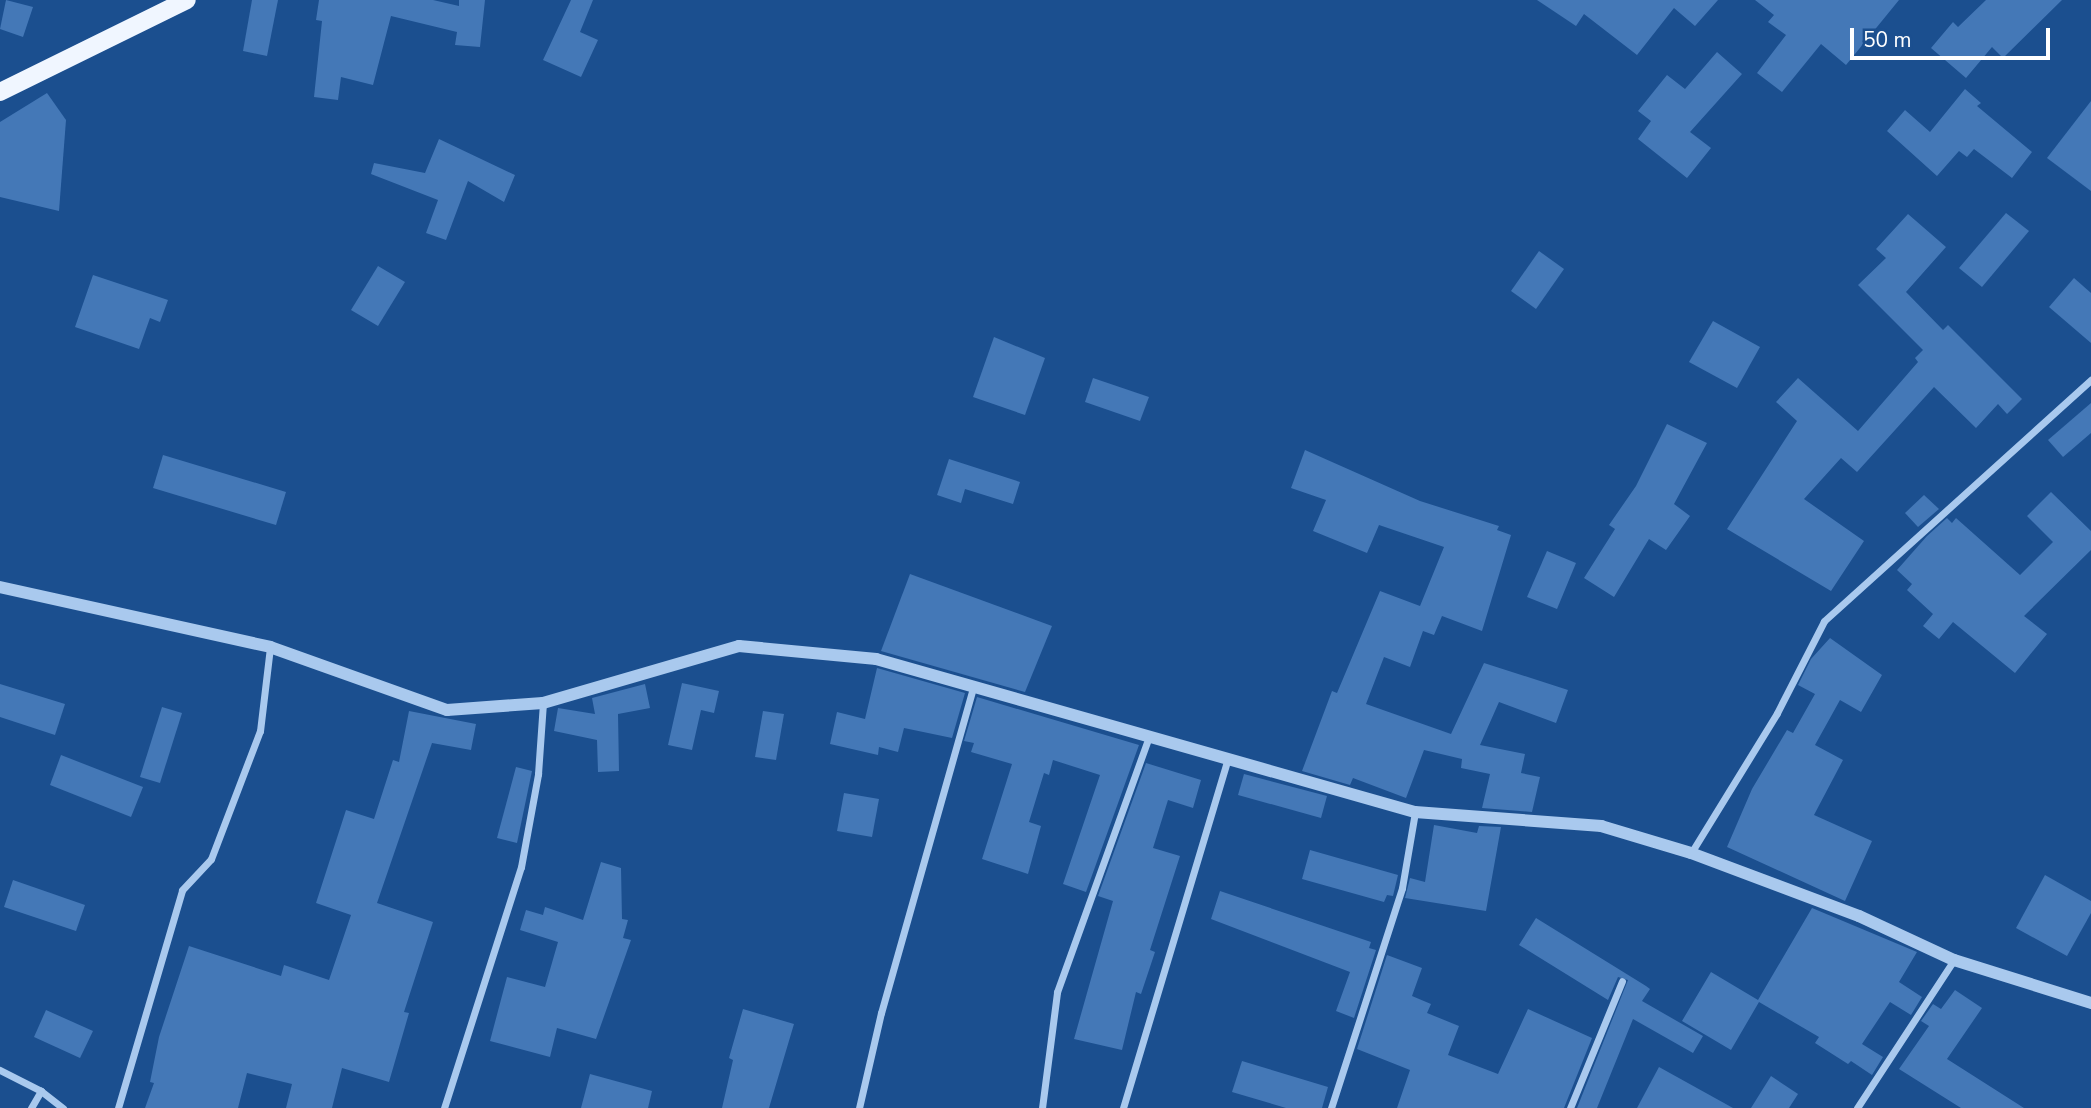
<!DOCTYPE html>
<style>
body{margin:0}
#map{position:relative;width:2091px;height:1108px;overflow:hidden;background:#1b4f8f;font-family:"Nunito Sans",sans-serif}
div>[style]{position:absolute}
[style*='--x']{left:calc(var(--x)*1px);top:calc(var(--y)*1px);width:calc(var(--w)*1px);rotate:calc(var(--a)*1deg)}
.building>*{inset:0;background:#4478b7}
.minor>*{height:7px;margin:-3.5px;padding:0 3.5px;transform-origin:3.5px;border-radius:3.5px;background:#a9c9ee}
.tertiary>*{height:12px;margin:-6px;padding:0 6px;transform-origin:6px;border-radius:6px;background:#a9c9ee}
.primary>*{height:18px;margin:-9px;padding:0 9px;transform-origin:9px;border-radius:9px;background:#f0f6ff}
span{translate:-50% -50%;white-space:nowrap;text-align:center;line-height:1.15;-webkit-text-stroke:5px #1b4f8f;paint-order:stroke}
.scale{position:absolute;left:1850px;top:28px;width:200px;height:32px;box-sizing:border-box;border:4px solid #fff;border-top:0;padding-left:9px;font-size:21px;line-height:24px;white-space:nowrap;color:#fff;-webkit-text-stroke:5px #1b4f8f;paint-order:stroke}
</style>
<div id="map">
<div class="building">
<i style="clip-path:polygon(6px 0,33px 7px,23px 37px,0 29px)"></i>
<i style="clip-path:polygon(252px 0,278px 0,267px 56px,243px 51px)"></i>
<i style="clip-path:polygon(319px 0,433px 0,459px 6px,459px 0,485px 0,480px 47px,455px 45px,457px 32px,391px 16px,373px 85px,341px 77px,338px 100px,314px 97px,322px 21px,316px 20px)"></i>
<i style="clip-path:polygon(571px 0,593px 0,580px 32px,598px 40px,581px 77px,543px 60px)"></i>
<i style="clip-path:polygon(1537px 0,1718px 0,1695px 26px,1674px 8px,1637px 55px,1584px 14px,1576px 26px)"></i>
<i style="clip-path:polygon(1755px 0,1899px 0,1846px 65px,1821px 44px,1782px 92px,1757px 73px,1786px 35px,1768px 22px,1774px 15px)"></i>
<i style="clip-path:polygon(1986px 0,2062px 0,2003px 58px,1992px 47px,1966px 78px,1931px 48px,1953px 22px,1958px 27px)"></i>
<i style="clip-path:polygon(1717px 52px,1742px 74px,1690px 132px,1711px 148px,1687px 178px,1638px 139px,1651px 121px,1638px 111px,1667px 75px,1685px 89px)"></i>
<i style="clip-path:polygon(1965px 89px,1981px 103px,1977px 106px,2032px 152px,2012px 178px,1974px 149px,1967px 157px,1959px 151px,1937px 176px,1887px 131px,1905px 110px,1930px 132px)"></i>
<i style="clip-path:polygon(47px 93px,66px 120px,59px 211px,0 197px,0 122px)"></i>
<i style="clip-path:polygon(2091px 101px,2091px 191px,2047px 158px)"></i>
<i style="clip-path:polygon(439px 139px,515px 175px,504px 202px,468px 181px,446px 240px,426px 233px,438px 200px,371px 174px,374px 163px,425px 173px)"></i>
<i style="clip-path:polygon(2006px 213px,2029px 231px,1982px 287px,1959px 268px)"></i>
<i style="clip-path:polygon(1908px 214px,1946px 247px,1906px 292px,1943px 330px,1948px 325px,2022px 399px,2007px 414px,1998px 404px,1976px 428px,1934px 387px,1857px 472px,1841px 458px,1804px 499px,1864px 541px,1831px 591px,1727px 529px,1797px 421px,1776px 402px,1798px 378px,1858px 431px,1918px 362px,1915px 358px,1923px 350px,1858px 285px,1886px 258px,1876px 249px)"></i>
<i style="clip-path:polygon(1539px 251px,1564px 269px,1536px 309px,1511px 291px)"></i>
<i style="clip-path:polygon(378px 266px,405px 282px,378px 326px,351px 310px)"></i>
<i style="clip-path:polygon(93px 275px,168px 300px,160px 322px,150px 318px,139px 349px,75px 327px)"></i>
<i style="clip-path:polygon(2074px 278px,2091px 293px,2091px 343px,2049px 307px)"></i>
<i style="clip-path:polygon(1713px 321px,1760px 347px,1737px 388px,1689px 362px)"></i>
<i style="clip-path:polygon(994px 337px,1045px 358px,1025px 415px,973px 397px)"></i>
<i style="clip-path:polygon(1093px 378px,1149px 397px,1140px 421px,1085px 402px)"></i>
<i style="clip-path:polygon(2091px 403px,2091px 433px,2063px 457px,2048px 440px)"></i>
<i style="clip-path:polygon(1667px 424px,1707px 443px,1674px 504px,1690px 516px,1666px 550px,1649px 539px,1614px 597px,1584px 578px,1615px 529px,1609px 525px,1636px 486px)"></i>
<i style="clip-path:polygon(1305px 450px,1420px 501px,1499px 526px,1497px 530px,1511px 535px,1482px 631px,1442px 616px,1434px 635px,1423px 631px,1410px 667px,1384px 657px,1366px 704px,1451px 734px,1484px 663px,1568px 690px,1556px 723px,1499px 702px,1480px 745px,1525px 754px,1521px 773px,1540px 777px,1532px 812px,1482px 808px,1490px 774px,1461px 768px,1462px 759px,1424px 750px,1406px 798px,1353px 778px,1350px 785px,1302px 771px,1332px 691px,1337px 693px,1380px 591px,1420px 606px,1444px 547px,1379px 525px,1367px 553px,1313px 531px,1326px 500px,1291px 488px)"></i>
<i style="clip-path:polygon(163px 455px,286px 492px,276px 525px,153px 488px)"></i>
<i style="clip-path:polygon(949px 459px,1020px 482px,1013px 504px,965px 489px,961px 503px,937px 495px)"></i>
<i style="clip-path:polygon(2051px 492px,2091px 531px,2091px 550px,2024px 616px,2047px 634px,2015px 673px,1953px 622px,1939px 639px,1923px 626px,1933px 614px,1907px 590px,1912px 584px,1897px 570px,1927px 536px,1947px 518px,1952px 523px,1956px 518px,2020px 575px,2053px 542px,2027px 516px)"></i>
<i style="clip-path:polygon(1924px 495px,1939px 509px,1918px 527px,1905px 513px)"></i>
<i style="clip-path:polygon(1547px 551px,1576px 563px,1557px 609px,1527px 597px)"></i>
<i style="clip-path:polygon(910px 574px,1052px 626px,1025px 692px,881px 651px)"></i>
<i style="clip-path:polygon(1830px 638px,1882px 675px,1861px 712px,1840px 700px,1815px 745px,1843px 760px,1814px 815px,1872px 841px,1845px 901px,1727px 847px,1752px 789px,1787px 730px,1793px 733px,1815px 694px,1798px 685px,1811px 659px)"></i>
<i style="clip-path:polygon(877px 668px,965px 693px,952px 738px,904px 728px,898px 752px,879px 747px,878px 755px,830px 744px,837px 712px,865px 719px)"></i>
<i style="clip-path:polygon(682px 683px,719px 691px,714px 713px,701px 710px,692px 750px,668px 745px)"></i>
<i style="clip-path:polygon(0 684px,65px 704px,55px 735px,0 717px)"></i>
<i style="clip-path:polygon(645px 684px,650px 708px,618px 714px,619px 771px,598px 772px,597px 740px,554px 731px,558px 708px,595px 714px,592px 698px)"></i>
<i style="clip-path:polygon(977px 697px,1139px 745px,1086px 892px,1063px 884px,1100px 775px,1053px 760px,1049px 775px,1044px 773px,1029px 822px,1041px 826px,1028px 874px,982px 859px,1012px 764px,971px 752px,974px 743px,964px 741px)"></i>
<i style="clip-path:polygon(162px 707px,182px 713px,160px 783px,140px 777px)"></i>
<i style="clip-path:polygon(409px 711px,476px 724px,471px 750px,432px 743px,377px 903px,433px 922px,404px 1012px,409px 1013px,389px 1082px,342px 1068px,332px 1108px,286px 1108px,292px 1084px,247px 1073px,238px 1108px,145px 1108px,154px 1083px,150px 1082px,159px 1037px,189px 946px,281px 976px,284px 965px,329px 980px,351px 915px,316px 903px,346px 810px,374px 819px,393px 760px,399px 762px)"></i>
<i style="clip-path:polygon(763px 711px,784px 714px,776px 760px,755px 757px)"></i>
<i style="clip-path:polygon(61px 755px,143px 787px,131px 817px,50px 785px)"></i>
<i style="clip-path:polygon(1146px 763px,1201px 780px,1193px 808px,1168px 800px,1153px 848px,1180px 856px,1150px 950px,1155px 952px,1141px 994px,1136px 992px,1122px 1050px,1074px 1039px,1113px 901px,1098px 896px)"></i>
<i style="clip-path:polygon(516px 767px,532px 771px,517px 843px,497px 838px)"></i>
<i style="clip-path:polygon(1244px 774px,1327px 796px,1321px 818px,1238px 795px)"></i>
<i style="clip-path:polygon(844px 793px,879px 799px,872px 837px,837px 831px)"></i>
<i style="clip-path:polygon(1434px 825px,1477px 833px,1479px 826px,1501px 827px,1486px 911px,1405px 898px,1410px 878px,1425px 882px)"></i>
<i style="clip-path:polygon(1310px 850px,1398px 875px,1393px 896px,1387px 895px,1384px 902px,1302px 879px)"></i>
<i style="clip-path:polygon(601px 862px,621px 868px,622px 919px,628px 920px,623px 938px,631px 940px,596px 1039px,557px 1028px,550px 1057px,490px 1041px,507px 977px,545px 987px,558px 942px,520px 930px,526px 910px,543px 915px,545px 907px,583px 920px)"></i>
<i style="clip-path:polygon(2045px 875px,2091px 901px,2091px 913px,2067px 956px,2016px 928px)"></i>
<i style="clip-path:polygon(13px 880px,85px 905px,76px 931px,4px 907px)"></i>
<i style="clip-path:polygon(1220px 891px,1371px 942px,1369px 948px,1376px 950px,1354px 1018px,1336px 1011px,1350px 972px,1211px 919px)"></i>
<i style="clip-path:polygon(1812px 908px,1917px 952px,1899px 982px,1922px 997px,1911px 1015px,1890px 1002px,1862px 1044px,1883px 1057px,1872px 1075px,1851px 1061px,1848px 1064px,1815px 1043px,1819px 1037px,1759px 1002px,1731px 1050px,1682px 1021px,1711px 972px,1758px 1000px)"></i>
<i style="clip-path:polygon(1536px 918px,1646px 986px,1650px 989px,1642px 1001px,1703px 1036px,1693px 1053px,1633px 1019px,1597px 1108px,1577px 1108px,1628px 980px,1618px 977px,1608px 1000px,1519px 945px)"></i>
<i style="clip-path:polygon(1387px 955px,1422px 968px,1412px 996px,1431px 1004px,1427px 1013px,1459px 1026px,1448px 1055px,1498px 1074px,1528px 1009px,1592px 1038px,1564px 1108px,1397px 1108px,1410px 1070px,1357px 1049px)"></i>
<i style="clip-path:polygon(1955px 990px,1982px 1008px,1947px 1059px,2024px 1108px,1961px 1108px,1899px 1069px,1929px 1026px,1921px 1021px,1933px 1004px,1941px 1009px)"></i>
<i style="clip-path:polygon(743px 1009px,794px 1024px,769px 1108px,722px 1108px,733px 1060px,729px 1058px)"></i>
<i style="clip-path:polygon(46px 1010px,93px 1031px,80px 1058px,34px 1037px)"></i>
<i style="clip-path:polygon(1242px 1061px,1328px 1087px,1322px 1108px,1286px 1108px,1232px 1092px)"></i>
<i style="clip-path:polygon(1659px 1067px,1733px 1108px,1637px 1108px)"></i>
<i style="clip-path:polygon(590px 1074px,652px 1091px,648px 1108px,581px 1108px)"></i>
<i style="clip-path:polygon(1771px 1076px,1798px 1094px,1789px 1108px,1751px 1108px)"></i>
</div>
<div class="minor">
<i style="--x:1691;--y:853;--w:164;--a:-58.4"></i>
<i style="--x:1777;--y:713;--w:103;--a:-62.9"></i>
<i style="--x:1824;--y:621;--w:360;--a:-42.1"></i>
<i style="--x:0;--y:1070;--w:46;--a:27.1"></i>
<i style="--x:41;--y:1091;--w:28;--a:38"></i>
<i style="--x:31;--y:1108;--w:20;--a:-60"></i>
<i style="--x:118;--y:1108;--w:227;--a:-73.6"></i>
<i style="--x:182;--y:890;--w:42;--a:-46.9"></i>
<i style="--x:211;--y:859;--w:137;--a:-69.1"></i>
<i style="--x:260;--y:731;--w:85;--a:-83.2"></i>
<i style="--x:444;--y:1108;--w:253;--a:-72.3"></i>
<i style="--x:521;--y:867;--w:95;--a:-79.6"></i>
<i style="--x:538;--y:774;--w:71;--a:-86"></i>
<i style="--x:859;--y:1108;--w:98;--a:-77"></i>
<i style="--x:881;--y:1013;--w:339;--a:-74.2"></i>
<i style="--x:1042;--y:1108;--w:117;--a:-82.6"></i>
<i style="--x:1057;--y:992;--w:272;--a:-70.2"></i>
<i style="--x:1123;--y:1108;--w:364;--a:-73.3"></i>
<i style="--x:1331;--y:1108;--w:231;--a:-72.1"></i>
<i style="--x:1402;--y:888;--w:77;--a:-80.3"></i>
<i style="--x:1570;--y:1108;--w:137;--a:-67.7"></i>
<i style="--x:1857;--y:1108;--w:177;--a:-56.8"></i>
</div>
<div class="tertiary">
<i style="--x:0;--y:587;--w:277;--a:12.5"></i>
<i style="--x:270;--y:647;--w:188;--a:19.6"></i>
<i style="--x:447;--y:710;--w:96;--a:-4.2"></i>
<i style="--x:543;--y:703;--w:204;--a:-16.2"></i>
<i style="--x:739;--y:646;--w:138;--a:5.4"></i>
<i style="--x:876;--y:659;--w:560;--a:15.85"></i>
<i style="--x:1415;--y:812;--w:187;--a:4.3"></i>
<i style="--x:1601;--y:826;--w:94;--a:16.7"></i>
<i style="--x:1691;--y:853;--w:179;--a:20.6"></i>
<i style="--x:1859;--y:916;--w:105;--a:24.9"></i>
<i style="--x:1954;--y:960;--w:144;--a:17.4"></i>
</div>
<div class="primary">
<i style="--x:0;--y:92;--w:208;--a:-26.2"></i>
</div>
<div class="scale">50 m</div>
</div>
